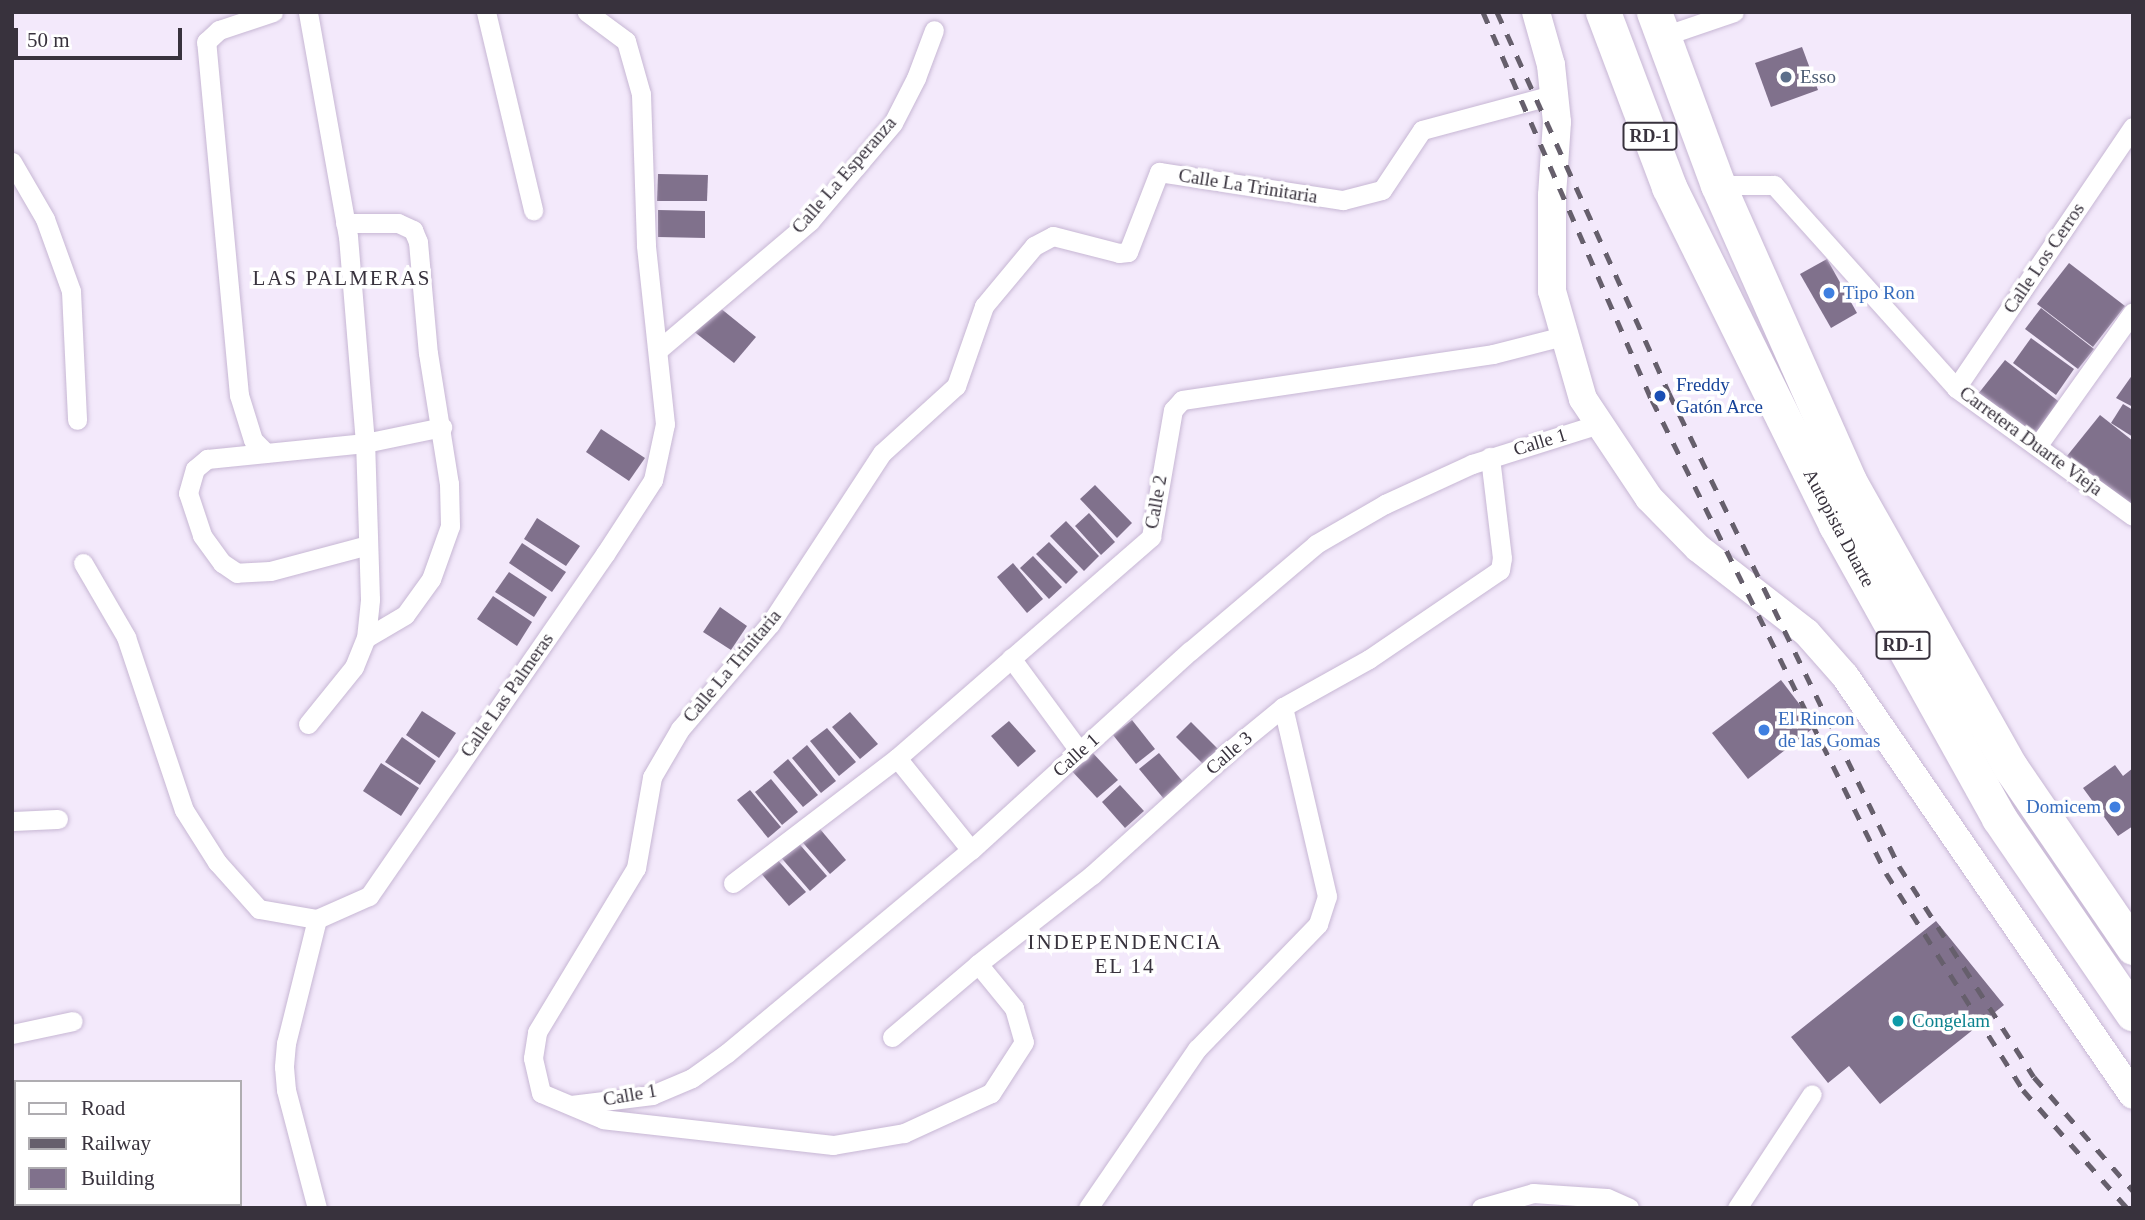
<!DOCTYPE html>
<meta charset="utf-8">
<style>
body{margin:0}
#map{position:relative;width:2145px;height:1220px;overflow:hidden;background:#f3e9fb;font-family:Georgia,serif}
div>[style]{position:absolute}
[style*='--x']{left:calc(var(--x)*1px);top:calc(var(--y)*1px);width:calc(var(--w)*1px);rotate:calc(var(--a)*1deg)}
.building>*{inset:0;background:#80718c}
.roads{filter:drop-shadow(0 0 2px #c7b7d4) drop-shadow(0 0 2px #c7b7d4)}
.street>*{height:19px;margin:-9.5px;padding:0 9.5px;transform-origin:9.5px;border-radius:9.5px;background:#fff}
.secondary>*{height:28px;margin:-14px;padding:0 14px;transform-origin:14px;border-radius:14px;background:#fff}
.highway>*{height:35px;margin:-17.5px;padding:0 17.5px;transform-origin:17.5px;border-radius:17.5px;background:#fff}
.rail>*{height:5px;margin-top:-2.5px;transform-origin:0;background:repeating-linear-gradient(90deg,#665f6c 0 12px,transparent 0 24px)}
.dots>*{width:19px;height:19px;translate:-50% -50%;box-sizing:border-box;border:4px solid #fff;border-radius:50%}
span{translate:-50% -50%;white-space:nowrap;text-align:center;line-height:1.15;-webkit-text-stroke:7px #fff;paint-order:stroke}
.shield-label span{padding:2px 5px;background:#fff;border:2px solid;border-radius:5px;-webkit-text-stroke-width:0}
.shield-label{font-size:18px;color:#38323d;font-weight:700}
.service-label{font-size:19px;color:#4e5e75}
.left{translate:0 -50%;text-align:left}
.street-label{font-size:19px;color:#38323d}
.shop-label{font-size:19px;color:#366cbe}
.right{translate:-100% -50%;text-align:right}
.transit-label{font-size:19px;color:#164399}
.culture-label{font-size:19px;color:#0d838f}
.neighbourhood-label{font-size:21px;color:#38323d;letter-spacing:2px}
.frame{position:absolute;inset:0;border:14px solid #38323d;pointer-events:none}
.legend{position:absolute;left:14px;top:1080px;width:228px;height:126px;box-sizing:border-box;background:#fff;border:2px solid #afadb1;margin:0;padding:9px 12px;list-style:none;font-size:21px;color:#38323d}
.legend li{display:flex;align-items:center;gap:14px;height:35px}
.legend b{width:35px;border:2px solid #afadb1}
.scale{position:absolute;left:14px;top:28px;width:168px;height:32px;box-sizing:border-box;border:4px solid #38323d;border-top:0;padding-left:9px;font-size:21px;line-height:24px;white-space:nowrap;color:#38323d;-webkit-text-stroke:5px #fff;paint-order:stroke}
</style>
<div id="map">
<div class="building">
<i style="clip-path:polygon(1802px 47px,1818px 90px,1771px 107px,1755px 63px)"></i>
<i style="clip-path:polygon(658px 174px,708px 175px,707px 201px,657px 201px)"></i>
<i style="clip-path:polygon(658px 210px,705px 211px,705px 238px,658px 237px)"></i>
<i style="clip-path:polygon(1827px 259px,1857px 313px,1831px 328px,1800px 274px)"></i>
<i style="clip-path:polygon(2069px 263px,2125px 306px,2093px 347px,2037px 304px)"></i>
<i style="clip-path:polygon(714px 303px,756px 337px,734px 363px,692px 330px)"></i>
<i style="clip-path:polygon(2041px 308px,2094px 349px,2078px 369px,2025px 329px)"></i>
<i style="clip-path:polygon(2031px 338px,2074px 369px,2056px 395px,2013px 363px)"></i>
<i style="clip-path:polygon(2005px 360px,2062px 404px,2035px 438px,1978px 394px)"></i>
<i style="clip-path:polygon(2133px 374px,2133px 407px,2116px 398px)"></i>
<i style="clip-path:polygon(2123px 404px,2133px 410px,2133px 437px,2111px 423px)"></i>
<i style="clip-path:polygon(2100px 415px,2133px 441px,2133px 510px,2067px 456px)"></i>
<i style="clip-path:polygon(601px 429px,645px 458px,629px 481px,586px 452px)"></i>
<i style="clip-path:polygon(1095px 485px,1132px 523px,1117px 538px,1080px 499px)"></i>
<i style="clip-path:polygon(1089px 513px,1115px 542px,1101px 555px,1075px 526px)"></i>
<i style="clip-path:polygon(537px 518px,580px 546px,566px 566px,524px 539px)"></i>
<i style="clip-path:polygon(1066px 521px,1099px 556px,1084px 571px,1050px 536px)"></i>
<i style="clip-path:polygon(1049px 542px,1078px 572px,1066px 584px,1036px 554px)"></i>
<i style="clip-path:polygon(522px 543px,566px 572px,552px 592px,509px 563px)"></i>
<i style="clip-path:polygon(1033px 556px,1062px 587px,1049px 599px,1020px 568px)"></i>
<i style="clip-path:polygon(1013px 563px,1043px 599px,1027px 613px,997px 577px)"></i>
<i style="clip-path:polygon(509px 572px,547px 597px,534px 617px,495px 592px)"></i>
<i style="clip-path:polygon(493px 596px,532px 622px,517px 646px,477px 619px)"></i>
<i style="clip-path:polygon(720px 607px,747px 626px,731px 650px,703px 632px)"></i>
<i style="clip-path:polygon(1781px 680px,1816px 726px,1748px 779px,1712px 733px)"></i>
<i style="clip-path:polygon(422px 711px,456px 733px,439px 758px,406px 735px)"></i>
<i style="clip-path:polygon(850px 712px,878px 744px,860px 759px,832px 727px)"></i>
<i style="clip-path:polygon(1132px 720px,1155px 749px,1136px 764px,1113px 735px)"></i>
<i style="clip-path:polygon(1009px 721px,1036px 751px,1018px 767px,991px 736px)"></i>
<i style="clip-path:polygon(1191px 722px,1220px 751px,1204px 765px,1176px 737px)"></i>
<i style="clip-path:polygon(827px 728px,856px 762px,839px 776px,810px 741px)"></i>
<i style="clip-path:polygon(402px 737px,436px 761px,420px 785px,385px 762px)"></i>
<i style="clip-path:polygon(807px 745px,836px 781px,821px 793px,792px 758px)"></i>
<i style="clip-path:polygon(1091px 751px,1118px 780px,1097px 798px,1070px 769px)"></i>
<i style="clip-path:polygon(1159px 753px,1184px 783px,1164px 799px,1139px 769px)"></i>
<i style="clip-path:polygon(788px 759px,818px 795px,803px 807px,773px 772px)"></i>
<i style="clip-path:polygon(381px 763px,419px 788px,401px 816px,363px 791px)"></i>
<i style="clip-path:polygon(2115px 765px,2123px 776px,2133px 768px,2133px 826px,2118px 836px,2083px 788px)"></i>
<i style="clip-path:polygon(771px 779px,798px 812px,782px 825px,755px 792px)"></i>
<i style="clip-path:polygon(1120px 785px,1144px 811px,1125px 828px,1102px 802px)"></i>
<i style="clip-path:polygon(750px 790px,781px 827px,768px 838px,737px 800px)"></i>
<i style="clip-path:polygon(815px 823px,846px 860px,830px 874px,798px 837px)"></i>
<i style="clip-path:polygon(795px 839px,827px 876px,810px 891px,778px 854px)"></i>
<i style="clip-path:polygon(775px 857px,806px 892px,789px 906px,759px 871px)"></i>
<i style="clip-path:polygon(1936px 921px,2004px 1005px,1880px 1104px,1849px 1066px,1828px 1083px,1791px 1037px)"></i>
</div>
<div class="roads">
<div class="street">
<i style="--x:486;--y:12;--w:204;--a:76.6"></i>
<i style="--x:1661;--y:37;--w:77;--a:-18.9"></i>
<i style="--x:12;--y:162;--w:66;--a:59.9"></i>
<i style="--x:45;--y:219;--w:77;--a:70.1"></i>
<i style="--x:71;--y:291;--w:129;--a:87.3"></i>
<i style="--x:1718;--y:185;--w:56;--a:0"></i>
<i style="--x:1774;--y:185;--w:273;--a:48.1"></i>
<i style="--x:1956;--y:388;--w:218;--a:35.9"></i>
<i style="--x:345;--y:223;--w:53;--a:0"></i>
<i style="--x:398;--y:223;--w:17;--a:25"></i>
<i style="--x:413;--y:230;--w:13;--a:67"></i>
<i style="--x:418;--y:242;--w:111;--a:84.9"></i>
<i style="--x:428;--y:353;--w:133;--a:80.9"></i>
<i style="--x:449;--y:484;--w:42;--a:88.6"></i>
<i style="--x:450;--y:526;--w:56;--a:109.7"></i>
<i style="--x:431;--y:579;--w:44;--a:125.8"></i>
<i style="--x:405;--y:615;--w:45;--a:149.5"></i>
<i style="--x:658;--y:350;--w:199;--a:-40.3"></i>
<i style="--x:810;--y:221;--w:128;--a:-49.7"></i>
<i style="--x:893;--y:123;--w:51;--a:-62.9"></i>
<i style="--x:916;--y:78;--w:51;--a:-69.4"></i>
<i style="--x:1956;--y:388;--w:315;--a:-55.9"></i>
<i style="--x:2038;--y:445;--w:163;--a:-54.5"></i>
<i style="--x:266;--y:453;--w:18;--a:-135"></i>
<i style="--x:253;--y:440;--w:47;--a:-107.3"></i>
<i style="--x:239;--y:395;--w:355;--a:-95.3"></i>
<i style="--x:206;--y:42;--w:18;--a:-43"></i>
<i style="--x:219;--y:30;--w:57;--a:-18.4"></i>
<i style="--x:368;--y:545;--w:101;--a:165.1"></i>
<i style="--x:270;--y:571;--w:33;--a:177"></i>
<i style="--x:237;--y:573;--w:18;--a:-146"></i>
<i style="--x:222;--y:563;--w:34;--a:-126"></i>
<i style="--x:202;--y:535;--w:44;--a:-108.4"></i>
<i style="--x:188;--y:493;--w:25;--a:-74"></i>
<i style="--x:195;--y:469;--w:16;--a:-40"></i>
<i style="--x:207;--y:459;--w:159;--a:-5.8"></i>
<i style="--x:365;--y:443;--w:79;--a:-11.7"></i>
<i style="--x:83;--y:563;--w:86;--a:59.8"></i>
<i style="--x:126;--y:637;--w:182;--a:71.5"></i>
<i style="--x:184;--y:810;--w:62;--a:57.6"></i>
<i style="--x:217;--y:862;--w:63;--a:48.2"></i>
<i style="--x:259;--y:909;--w:59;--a:9.8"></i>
<i style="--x:317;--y:919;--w:57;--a:-23.9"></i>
<i style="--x:369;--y:896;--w:416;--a:-55.4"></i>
<i style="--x:605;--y:554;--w:88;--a:-57"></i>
<i style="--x:653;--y:480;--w:57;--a:-77.9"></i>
<i style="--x:665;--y:424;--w:180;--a:-96.1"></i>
<i style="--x:646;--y:245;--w:151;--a:-91.9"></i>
<i style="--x:641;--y:94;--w:55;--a:-105.8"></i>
<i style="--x:626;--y:41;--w:49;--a:-143.4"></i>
<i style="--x:1011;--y:658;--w:117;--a:53.7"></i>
<i style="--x:308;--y:724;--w:73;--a:-51.1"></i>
<i style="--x:354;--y:667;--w:31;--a:-68"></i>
<i style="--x:366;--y:638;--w:39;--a:-84"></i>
<i style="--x:370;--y:599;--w:156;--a:-91.8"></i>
<i style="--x:365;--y:443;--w:207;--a:-94.7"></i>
<i style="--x:348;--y:237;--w:229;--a:-100.1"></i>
<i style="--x:897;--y:758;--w:118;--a:51.2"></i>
<i style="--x:12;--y:821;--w:46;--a:-2.5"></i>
<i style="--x:733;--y:883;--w:206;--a:-37.3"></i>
<i style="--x:897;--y:758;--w:337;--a:-41"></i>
<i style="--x:1151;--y:537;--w:129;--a:-80.2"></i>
<i style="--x:1173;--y:410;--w:13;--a:-48"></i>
<i style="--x:1182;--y:400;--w:314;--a:-8.4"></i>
<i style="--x:1493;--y:354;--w:72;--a:-14.4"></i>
<i style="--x:317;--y:919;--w:128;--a:104"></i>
<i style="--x:286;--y:1043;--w:24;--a:95"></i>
<i style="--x:284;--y:1067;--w:23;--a:85"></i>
<i style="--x:286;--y:1090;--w:122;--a:75.3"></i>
<i style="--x:978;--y:964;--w:57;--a:50.7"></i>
<i style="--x:1014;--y:1008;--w:35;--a:74"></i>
<i style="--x:1024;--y:1042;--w:61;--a:122.9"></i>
<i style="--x:991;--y:1093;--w:96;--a:155.3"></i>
<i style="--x:904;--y:1133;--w:72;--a:170.4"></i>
<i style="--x:833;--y:1145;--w:231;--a:-173.6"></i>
<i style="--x:603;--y:1119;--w:67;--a:-157.2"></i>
<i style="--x:541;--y:1093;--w:36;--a:-103"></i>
<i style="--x:533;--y:1058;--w:26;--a:-81"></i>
<i style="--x:537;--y:1032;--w:192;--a:-58.9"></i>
<i style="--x:636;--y:868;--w:92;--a:-80"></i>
<i style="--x:652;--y:777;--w:56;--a:-59.7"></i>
<i style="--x:680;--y:729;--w:138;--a:-49.4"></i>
<i style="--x:770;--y:624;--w:204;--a:-56.8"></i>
<i style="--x:882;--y:453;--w:100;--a:-42.2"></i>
<i style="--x:956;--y:386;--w:85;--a:-70.7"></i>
<i style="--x:984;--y:306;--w:78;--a:-50.2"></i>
<i style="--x:1034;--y:246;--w:21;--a:-28"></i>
<i style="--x:1053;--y:236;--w:68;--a:14.4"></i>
<i style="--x:1119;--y:253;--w:9;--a:-6"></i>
<i style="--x:1128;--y:252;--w:86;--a:-68.8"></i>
<i style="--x:1159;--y:172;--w:186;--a:8.7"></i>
<i style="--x:1343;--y:200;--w:40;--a:-14.4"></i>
<i style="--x:1382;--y:190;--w:72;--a:-56.3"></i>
<i style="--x:1422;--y:130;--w:139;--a:-15"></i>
<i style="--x:12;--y:1034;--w:62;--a:-12"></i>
<i style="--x:892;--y:1037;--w:113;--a:-40.3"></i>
<i style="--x:978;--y:964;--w:145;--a:-38"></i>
<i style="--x:1092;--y:875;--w:183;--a:-42.1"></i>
<i style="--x:1228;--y:752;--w:71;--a:-39.3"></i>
<i style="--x:1283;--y:707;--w:98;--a:-29.2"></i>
<i style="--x:1369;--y:659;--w:158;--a:-34.2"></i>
<i style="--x:1500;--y:570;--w:12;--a:-81"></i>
<i style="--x:1502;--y:558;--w:102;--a:-96.8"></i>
<i style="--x:571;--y:1105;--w:82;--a:-7"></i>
<i style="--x:652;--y:1095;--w:43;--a:-23"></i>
<i style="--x:692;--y:1078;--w:43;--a:-35.5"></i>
<i style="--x:727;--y:1053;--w:317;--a:-39.8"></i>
<i style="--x:971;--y:850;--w:296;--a:-42.3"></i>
<i style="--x:1190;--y:651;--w:165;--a:-40.3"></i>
<i style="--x:1316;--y:544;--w:80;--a:-30.1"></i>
<i style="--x:1385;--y:504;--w:96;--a:-24.7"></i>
<i style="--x:1472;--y:464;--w:133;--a:-17.5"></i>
<i style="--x:12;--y:1205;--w:34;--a:0"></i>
<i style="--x:1088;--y:1208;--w:193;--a:-55.6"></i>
<i style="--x:1197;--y:1049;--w:174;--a:-45.9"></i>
<i style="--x:1318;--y:924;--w:29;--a:-72"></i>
<i style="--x:1327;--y:896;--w:194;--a:-103.1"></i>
<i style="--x:1481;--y:1208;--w:54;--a:-16.1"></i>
<i style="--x:1533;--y:1193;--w:74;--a:3.9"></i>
<i style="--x:1607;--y:1198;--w:24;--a:24"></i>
<i style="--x:1737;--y:1208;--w:136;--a:-56.7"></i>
</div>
<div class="secondary">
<i style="--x:1536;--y:12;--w:55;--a:74.2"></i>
<i style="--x:1551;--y:65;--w:57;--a:84"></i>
<i style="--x:1557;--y:122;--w:74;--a:93.9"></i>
<i style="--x:1552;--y:196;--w:95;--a:90"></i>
<i style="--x:1552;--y:291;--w:112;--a:74"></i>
<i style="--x:1583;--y:399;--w:119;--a:56.3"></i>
<i style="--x:1649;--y:498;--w:70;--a:45.6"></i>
<i style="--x:1698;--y:548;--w:138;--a:37.9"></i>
<i style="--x:1807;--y:633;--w:57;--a:48.5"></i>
<i style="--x:1845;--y:676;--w:508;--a:55.5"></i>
</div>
<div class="highway">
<i style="--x:1603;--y:12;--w:187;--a:69.3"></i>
<i style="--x:1669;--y:187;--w:377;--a:63.7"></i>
<i style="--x:1836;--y:525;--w:335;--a:60.9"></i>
<i style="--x:1999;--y:818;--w:237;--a:55.6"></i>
<i style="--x:1654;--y:12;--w:184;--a:69.7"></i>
<i style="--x:1718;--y:185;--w:324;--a:66.1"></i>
<i style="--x:1849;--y:481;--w:330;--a:60.6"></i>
<i style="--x:2011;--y:768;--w:217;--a:55.7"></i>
</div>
</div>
<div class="rail">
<i style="--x:1483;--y:12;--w:423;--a:66.5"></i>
<i style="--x:1652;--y:400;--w:528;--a:63.68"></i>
<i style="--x:1886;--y:873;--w:257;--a:57.7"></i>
<i style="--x:2023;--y:1090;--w:157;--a:48.6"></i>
<i style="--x:1497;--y:12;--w:418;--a:65.7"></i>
<i style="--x:1669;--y:393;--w:526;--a:64.07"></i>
<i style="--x:1899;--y:866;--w:250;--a:57.4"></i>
<i style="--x:2034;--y:1077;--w:151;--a:49"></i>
</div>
<div class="dots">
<i style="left:1786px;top:77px;background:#5c6f8a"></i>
<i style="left:1829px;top:293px;background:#3f7fe0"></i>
<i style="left:1660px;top:396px;background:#1a4fb4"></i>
<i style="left:1764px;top:730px;background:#3f7fe0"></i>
<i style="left:2115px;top:807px;background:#3f7fe0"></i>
<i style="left:1898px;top:1021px;background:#0f9aa8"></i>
</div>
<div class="shield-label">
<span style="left:1650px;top:136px">RD-1</span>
<span style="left:1903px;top:645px">RD-1</span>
</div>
<div class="service-label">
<span class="left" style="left:1800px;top:77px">Esso</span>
</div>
<div class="street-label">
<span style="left:844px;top:175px;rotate:-49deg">Calle La Esperanza</span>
<span style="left:1248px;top:186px;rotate:9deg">Calle La Trinitaria</span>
<span style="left:2044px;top:258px;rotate:-56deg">Calle Los Cerros</span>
<span style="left:2031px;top:441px;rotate:36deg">Carretera Duarte Vieja</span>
<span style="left:1540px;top:442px;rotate:-17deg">Calle 1</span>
<span style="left:1156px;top:502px;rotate:-80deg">Calle 2</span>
<span style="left:1839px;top:528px;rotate:62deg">Autopista Duarte</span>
<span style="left:732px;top:666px;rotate:-50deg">Calle La Trinitaria</span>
<span style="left:507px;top:695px;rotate:-55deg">Calle Las Palmeras</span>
<span style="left:1229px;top:753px;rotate:-41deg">Calle 3</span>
<span style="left:1076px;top:755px;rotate:-42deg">Calle 1</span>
<span style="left:630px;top:1095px;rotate:-10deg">Calle 1</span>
</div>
<div class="shop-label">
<span class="left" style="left:1843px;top:293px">Tipo Ron</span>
<span class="left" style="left:1778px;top:730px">El Rincon<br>de las Gomas</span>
<span class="right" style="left:2101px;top:807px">Domicem</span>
</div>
<div class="transit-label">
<span class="left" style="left:1676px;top:396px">Freddy<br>Gatón Arce</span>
</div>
<div class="culture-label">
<span class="left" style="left:1912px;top:1021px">Congelam</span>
</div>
<div class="neighbourhood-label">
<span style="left:342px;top:278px">LAS PALMERAS</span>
<span style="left:1125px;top:954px">INDEPENDENCIA<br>EL 14</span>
</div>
<div class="frame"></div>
<ul class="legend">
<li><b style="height:9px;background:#fff"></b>Road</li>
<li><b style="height:9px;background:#665f6c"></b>Railway</li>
<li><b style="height:19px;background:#80718c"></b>Building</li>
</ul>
<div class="scale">50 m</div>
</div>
